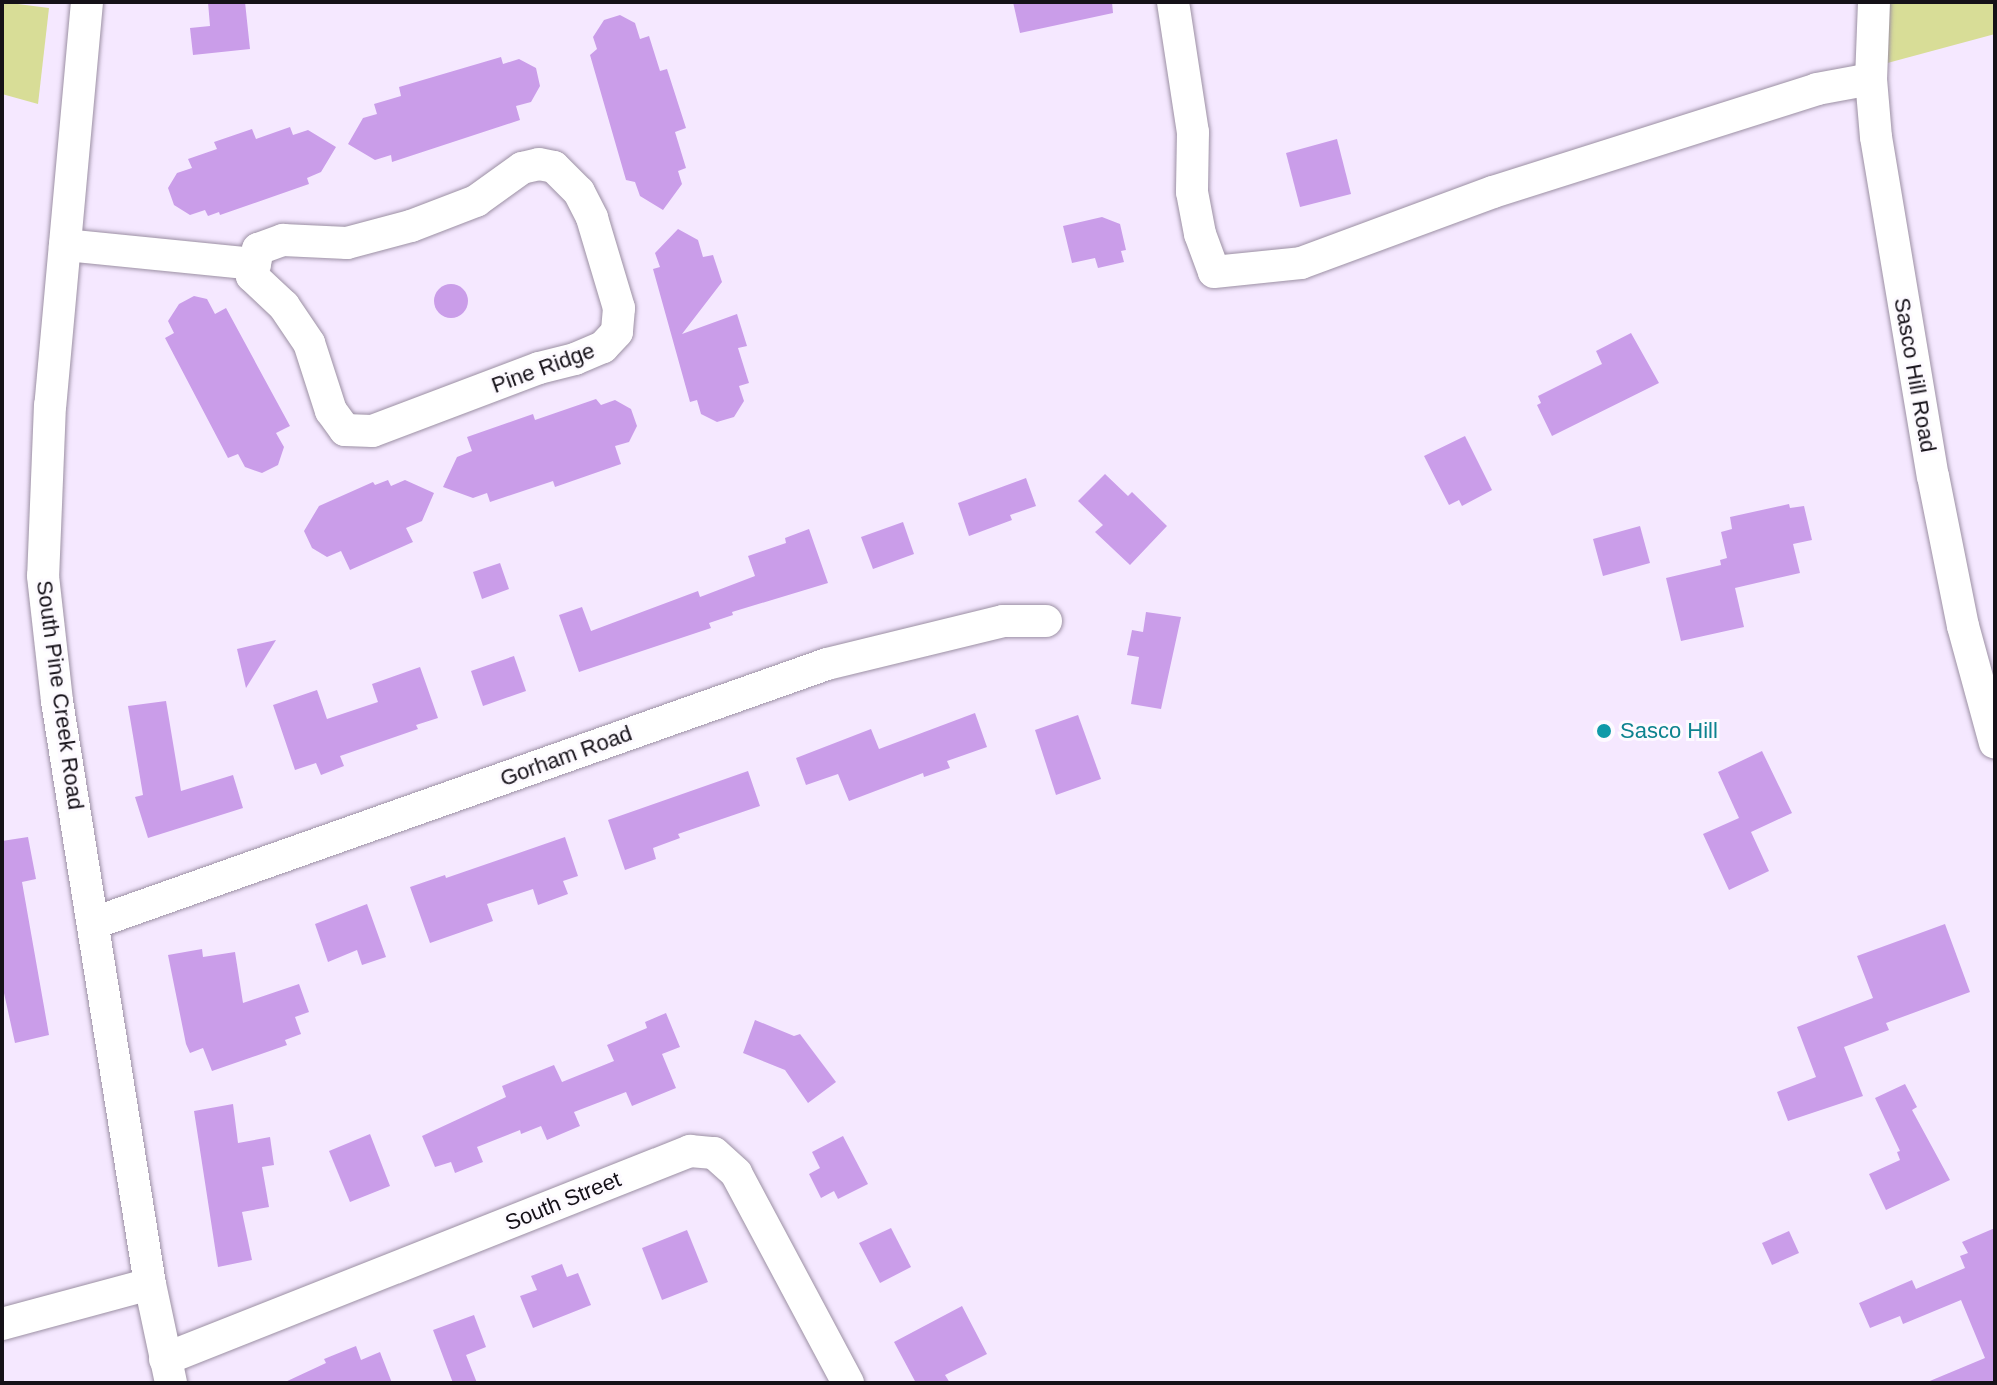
<!DOCTYPE html>
<style>
body{margin:0}
#map{position:relative;width:1997px;height:1385px;overflow:hidden;background:#f5e8ff;font-family:Helvetica,sans-serif}
div>[style]{position:absolute}
[style*='--x']{left:calc(var(--x)*1px);top:calc(var(--y)*1px);width:calc(var(--w)*1px);rotate:calc(var(--a)*1deg)}
.green>*{inset:0;background:#d8dd97}
.building>*{inset:0;background:#ca9de9}
.round{border-radius:50%}
.roads{filter:drop-shadow(0 0 2px #9c90a4) drop-shadow(0 0 2px #9c90a4)}
.minor>*{height:32px;margin:-16px;padding:0 16px;transform-origin:16px;border-radius:16px;background:#fff}
.dots>*{width:22px;height:22px;translate:-50% -50%;box-sizing:border-box;border:4px solid #fdfaff;border-radius:50%}
span{translate:-50% -50%;white-space:nowrap;text-align:center;line-height:1.15;-webkit-text-stroke:6px #fdfaff;paint-order:stroke}
.street-label{font-size:22px;color:#151118}
.culture-label{font-size:22px;color:#0d838f}
.left{translate:0 -50%;text-align:left}
.frame{position:absolute;inset:0;border:4px solid #151118;pointer-events:none}
</style>
<div id="map">
<div class="green">
<i style="clip-path:polygon(2px 2px,49px 8px,38px 104px,2px 94px)"></i>
<i style="clip-path:polygon(1881px 2px,1995px 2px,1995px 34px,1880px 65px)"></i>
</div>
<div class="building">
<i style="clip-path:polygon(208px 2px,245px 2px,250px 49px,193px 55px,190px 28px,210px 26px)"></i>
<i style="clip-path:polygon(1013px 2px,1112px 2px,1113px 13px,1020px 33px)"></i>
<i style="clip-path:polygon(620px 15px,635px 23px,640px 39px,649px 36px,660px 71px,667px 69px,686px 128px,675px 132px,686px 168px,678px 171px,682px 184px,663px 210px,640px 196px,635px 182px,626px 180px,590px 55px,597px 49px,593px 37px,604px 20px)"></i>
<i style="clip-path:polygon(501px 57px,503px 64px,519px 59px,536px 68px,540px 86px,531px 102px,516px 106px,520px 120px,392px 162px,391px 155px,375px 160px,348px 144px,363px 118px,377px 114px,374px 104px,401px 96px,399px 87px)"></i>
<i style="clip-path:polygon(290px 127px,293px 135px,308px 130px,336px 147px,321px 172px,307px 178px,309px 184px,220px 215px,219px 212px,208px 216px,205px 210px,190px 215px,174px 205px,168px 188px,177px 173px,192px 168px,188px 159px,217px 149px,214px 142px,252px 129px,256px 139px)"></i>
<i style="clip-path:polygon(1337px 139px,1351px 194px,1300px 207px,1286px 153px)"></i>
<i style="clip-path:polygon(1102px 217px,1120px 224px,1126px 250px,1121px 251px,1124px 262px,1098px 268px,1095px 258px,1072px 263px,1063px 226px)"></i>
<i style="clip-path:polygon(678px 229px,698px 240px,703px 257px,713px 255px,722px 282px,682px 334px,737px 314px,747px 346px,738px 348px,749px 383px,739px 386px,744px 401px,734px 417px,717px 422px,701px 414px,697px 400px,690px 402px,653px 269px,660px 267px,655px 253px)"></i>
<i class="round" style="left:434px;top:284px;width:34px;height:34px"></i>
<i style="clip-path:polygon(194px 296px,207px 299px,215px 314px,226px 308px,290px 426px,276px 433px,284px 447px,278px 465px,262px 473px,245px 467px,238px 454px,228px 458px,165px 338px,174px 333px,168px 321px,179px 304px)"></i>
<i style="clip-path:polygon(1631px 333px,1659px 383px,1552px 436px,1537px 405px,1541px 403px,1538px 396px,1602px 364px,1596px 351px)"></i>
<i style="clip-path:polygon(596px 399px,601px 405px,615px 400px,631px 409px,637px 426px,629px 442px,615px 446px,621px 464px,555px 487px,553px 481px,490px 502px,487px 493px,473px 498px,443px 487px,457px 457px,472px 451px,467px 437px,533px 414px,535px 420px)"></i>
<i style="clip-path:polygon(1465px 436px,1492px 490px,1462px 506px,1459px 500px,1449px 505px,1424px 456px)"></i>
<i style="clip-path:polygon(1105px 474px,1128px 496px,1132px 492px,1167px 526px,1130px 565px,1095px 532px,1103px 525px,1078px 501px)"></i>
<i style="clip-path:polygon(1026px 478px,1036px 506px,1010px 515px,1012px 520px,969px 536px,958px 503px)"></i>
<i style="clip-path:polygon(388px 480px,391px 486px,405px 480px,434px 493px,422px 521px,406px 528px,413px 542px,350px 570px,341px 551px,327px 557px,312px 548px,304px 531px,319px 506px,373px 482px,375px 485px)"></i>
<i style="clip-path:polygon(1789px 504px,1790px 508px,1804px 506px,1812px 540px,1793px 544px,1800px 573px,1735px 588px,1744px 627px,1681px 641px,1666px 578px,1721px 565px,1720px 560px,1727px 558px,1721px 532px,1732px 529px,1730px 517px)"></i>
<i style="clip-path:polygon(903px 522px,914px 554px,873px 569px,861px 537px)"></i>
<i style="clip-path:polygon(1640px 526px,1650px 563px,1603px 576px,1593px 539px)"></i>
<i style="clip-path:polygon(809px 529px,828px 583px,732px 612px,733px 615px,709px 623px,711px 628px,579px 672px,559px 615px,582px 607px,591px 631px,698px 591px,700px 597px,755px 576px,748px 556px,786px 543px,785px 538px)"></i>
<i style="clip-path:polygon(500px 563px,509px 589px,482px 599px,473px 572px)"></i>
<i style="clip-path:polygon(1146px 612px,1181px 617px,1161px 709px,1131px 704px,1139px 657px,1127px 655px,1132px 630px,1143px 632px)"></i>
<i style="clip-path:polygon(276px 640px,246px 688px,237px 649px)"></i>
<i style="clip-path:polygon(514px 656px,526px 691px,483px 706px,471px 671px)"></i>
<i style="clip-path:polygon(420px 667px,438px 718px,416px 725px,418px 729px,340px 756px,344px 766px,321px 775px,316px 763px,295px 770px,273px 705px,317px 690px,327px 719px,378px 702px,372px 684px)"></i>
<i style="clip-path:polygon(166px 701px,181px 791px,233px 775px,243px 808px,148px 838px,135px 797px,143px 795px,128px 706px)"></i>
<i style="clip-path:polygon(975px 713px,987px 747px,947px 761px,950px 768px,924px 777px,923px 773px,849px 801px,838px 774px,806px 785px,796px 758px,871px 729px,879px 749px)"></i>
<i style="clip-path:polygon(1078px 715px,1101px 779px,1056px 795px,1035px 730px)"></i>
<i style="clip-path:polygon(1762px 751px,1792px 813px,1751px 832px,1769px 871px,1729px 890px,1703px 834px,1739px 818px,1718px 772px)"></i>
<i style="clip-path:polygon(748px 771px,760px 806px,678px 834px,680px 838px,653px 848px,656px 859px,625px 870px,608px 820px)"></i>
<i style="clip-path:polygon(28px 837px,36px 879px,22px 882px,49px 1035px,15px 1043px,2px 984px,2px 841px)"></i>
<i style="clip-path:polygon(565px 837px,578px 876px,563px 881px,568px 894px,538px 905px,533px 889px,487px 904px,493px 921px,430px 943px,410px 887px,445px 875px,446px 878px)"></i>
<i style="clip-path:polygon(367px 904px,386px 957px,362px 965px,357px 950px,328px 962px,315px 924px)"></i>
<i style="clip-path:polygon(1945px 924px,1970px 992px,1886px 1023px,1889px 1030px,1844px 1047px,1863px 1096px,1788px 1121px,1777px 1092px,1816px 1077px,1797px 1027px,1873px 998px,1857px 956px)"></i>
<i style="clip-path:polygon(202px 949px,203px 957px,235px 952px,243px 1003px,299px 984px,309px 1012px,295px 1017px,301px 1034px,285px 1040px,287px 1045px,212px 1071px,203px 1048px,190px 1053px,186px 1044px,168px 955px)"></i>
<i style="clip-path:polygon(666px 1013px,680px 1047px,662px 1054px,676px 1088px,632px 1106px,626px 1092px,574px 1112px,580px 1126px,547px 1140px,541px 1126px,521px 1134px,520px 1130px,477px 1147px,483px 1162px,455px 1173px,451px 1162px,435px 1167px,422px 1136px,506px 1097px,502px 1086px,554px 1065px,562px 1082px,614px 1061px,607px 1045px,647px 1028px,645px 1022px)"></i>
<i style="clip-path:polygon(755px 1020px,794px 1036px,800px 1034px,836px 1082px,808px 1103px,785px 1070px,743px 1053px)"></i>
<i style="clip-path:polygon(1905px 1084px,1917px 1107px,1912px 1110px,1950px 1180px,1886px 1210px,1869px 1174px,1900px 1160px,1897px 1152px,1900px 1151px,1875px 1098px)"></i>
<i style="clip-path:polygon(233px 1104px,238px 1143px,270px 1137px,274px 1165px,262px 1167px,269px 1207px,242px 1212px,252px 1260px,218px 1267px,194px 1111px)"></i>
<i style="clip-path:polygon(370px 1134px,390px 1186px,350px 1202px,329px 1151px)"></i>
<i style="clip-path:polygon(843px 1136px,868px 1184px,838px 1199px,834px 1191px,821px 1198px,809px 1174px,820px 1168px,812px 1152px)"></i>
<i style="clip-path:polygon(891px 1228px,911px 1267px,880px 1283px,859px 1243px)"></i>
<i style="clip-path:polygon(1995px 1228px,1995px 1383px,1925px 1383px,1985px 1358px,1961px 1300px,1903px 1324px,1900px 1316px,1870px 1328px,1859px 1303px,1912px 1280px,1916px 1289px,1965px 1268px,1960px 1256px,1968px 1253px,1962px 1242px)"></i>
<i style="clip-path:polygon(687px 1230px,708px 1282px,662px 1300px,642px 1248px)"></i>
<i style="clip-path:polygon(1789px 1231px,1799px 1253px,1772px 1265px,1762px 1243px)"></i>
<i style="clip-path:polygon(562px 1264px,567px 1277px,578px 1273px,591px 1305px,533px 1328px,520px 1296px,537px 1290px,531px 1276px)"></i>
<i style="clip-path:polygon(962px 1306px,987px 1354px,945px 1375px,950px 1383px,916px 1383px,894px 1342px)"></i>
<i style="clip-path:polygon(474px 1315px,486px 1347px,466px 1355px,477px 1383px,453px 1383px,433px 1330px)"></i>
<i style="clip-path:polygon(356px 1346px,361px 1360px,380px 1352px,392px 1383px,283px 1383px,326px 1363px,324px 1359px)"></i>
</div>
<div class="roads">
<div class="minor">
<i style="--x:87;--y:2;--w:405;--a:95.2"></i>
<i style="--x:50;--y:405;--w:171;--a:92.3"></i>
<i style="--x:43;--y:576;--w:126;--a:83.6"></i>
<i style="--x:57;--y:701;--w:590;--a:80.94"></i>
<i style="--x:150;--y:1284;--w:101;--a:78"></i>
<i style="--x:1173;--y:2;--w:132;--a:81.3"></i>
<i style="--x:1193;--y:132;--w:60;--a:91"></i>
<i style="--x:1192;--y:192;--w:43;--a:79.2"></i>
<i style="--x:1200;--y:234;--w:40;--a:69.8"></i>
<i style="--x:1214;--y:272;--w:87;--a:-5.9"></i>
<i style="--x:1301;--y:263;--w:205;--a:-20.3"></i>
<i style="--x:1493;--y:192;--w:340;--a:-17.6"></i>
<i style="--x:1817;--y:89;--w:55;--a:-10.5"></i>
<i style="--x:1874;--y:2;--w:77;--a:92.2"></i>
<i style="--x:1871;--y:79;--w:58;--a:85.1"></i>
<i style="--x:1876;--y:137;--w:344;--a:80.5"></i>
<i style="--x:1933;--y:476;--w:153;--a:78.7"></i>
<i style="--x:1963;--y:626;--w:121;--a:74.7"></i>
<i style="--x:539;--y:164;--w:15;--a:11"></i>
<i style="--x:554;--y:167;--w:35;--a:45"></i>
<i style="--x:579;--y:192;--w:29;--a:63"></i>
<i style="--x:592;--y:218;--w:94;--a:73.3"></i>
<i style="--x:619;--y:308;--w:24;--a:95"></i>
<i style="--x:617;--y:332;--w:21;--a:133"></i>
<i style="--x:603;--y:347;--w:30;--a:157"></i>
<i style="--x:575;--y:359;--w:37;--a:166"></i>
<i style="--x:539;--y:368;--w:178;--a:159.3"></i>
<i style="--x:372;--y:431;--w:27;--a:-178"></i>
<i style="--x:345;--y:430;--w:24;--a:-126"></i>
<i style="--x:331;--y:411;--w:71;--a:-107.9"></i>
<i style="--x:309;--y:343;--w:45;--a:-124"></i>
<i style="--x:284;--y:306;--w:44;--a:-136.8"></i>
<i style="--x:252;--y:276;--w:28;--a:-77"></i>
<i style="--x:258;--y:249;--w:27;--a:-20"></i>
<i style="--x:283;--y:240;--w:64;--a:2.7"></i>
<i style="--x:347;--y:243;--w:66;--a:-14.9"></i>
<i style="--x:411;--y:226;--w:70;--a:-21"></i>
<i style="--x:476;--y:201;--w:57;--a:-35.7"></i>
<i style="--x:522;--y:168;--w:17;--a:-13"></i>
<i style="--x:65;--y:245;--w:191;--a:5.7"></i>
<i style="--x:94;--y:923;--w:777;--a:-19.46"></i>
<i style="--x:827;--y:664;--w:181;--a:-13.7"></i>
<i style="--x:1003;--y:621;--w:43;--a:0"></i>
<i style="--x:2;--y:1324;--w:153;--a:-15.1"></i>
<i style="--x:165;--y:1359;--w:565;--a:-21.61"></i>
<i style="--x:690;--y:1151;--w:24;--a:5"></i>
<i style="--x:714;--y:1153;--w:30;--a:42"></i>
<i style="--x:736;--y:1173;--w:238;--a:61.9"></i>
</div>
</div>
<div class="dots">
<i style="left:1604px;top:731px;background:#0f9aa8"></i>
</div>
<div class="street-label">
<span style="left:543px;top:368px;rotate:-20deg">Pine Ridge</span>
<span style="left:1915px;top:375px;rotate:80deg">Sasco Hill Road</span>
<span style="left:60px;top:695px;rotate:82deg">South Pine Creek Road</span>
<span style="left:566px;top:756px;rotate:-20deg">Gorham Road</span>
<span style="left:563px;top:1201px;rotate:-22deg">South Street</span>
</div>
<div class="culture-label">
<span class="left" style="left:1620px;top:731px">Sasco Hill</span>
</div>
<div class="frame"></div>
</div>
